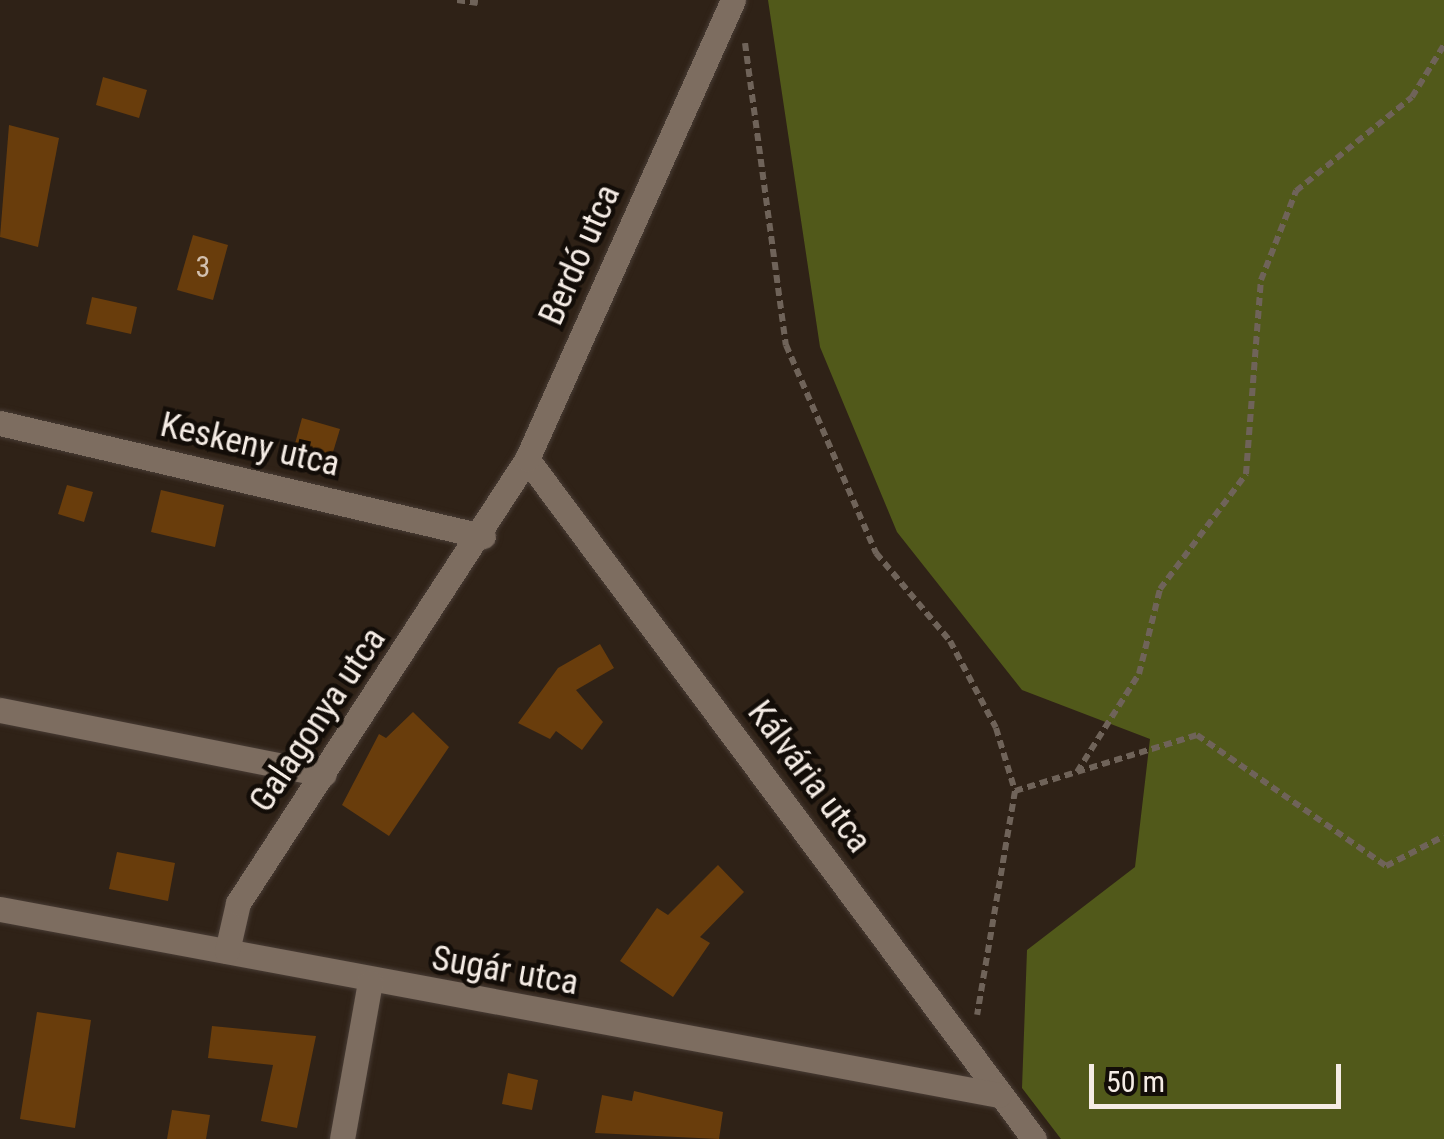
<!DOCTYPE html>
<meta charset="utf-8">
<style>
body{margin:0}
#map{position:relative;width:1444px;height:1139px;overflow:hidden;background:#2f2217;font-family:"Roboto Condensed",sans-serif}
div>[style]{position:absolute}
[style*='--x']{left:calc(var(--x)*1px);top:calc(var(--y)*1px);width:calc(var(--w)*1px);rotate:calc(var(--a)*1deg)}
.forest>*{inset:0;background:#51591a}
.building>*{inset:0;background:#693d0c}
.path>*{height:6px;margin-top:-3px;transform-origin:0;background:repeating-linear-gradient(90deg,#6f6359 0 8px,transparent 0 13px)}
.roads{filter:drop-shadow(0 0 2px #483c35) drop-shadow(0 0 2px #483c35)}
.street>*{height:25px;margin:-12.5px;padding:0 12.5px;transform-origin:12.5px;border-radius:12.5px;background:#7d6d60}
span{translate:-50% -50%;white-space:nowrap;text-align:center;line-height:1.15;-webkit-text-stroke:9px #130d08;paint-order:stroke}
.number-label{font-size:30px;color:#d2c0af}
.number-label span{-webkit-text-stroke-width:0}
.street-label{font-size:35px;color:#f5ece5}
.scale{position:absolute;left:1089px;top:1064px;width:252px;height:45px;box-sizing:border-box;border:5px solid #f5ece5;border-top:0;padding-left:12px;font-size:30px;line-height:35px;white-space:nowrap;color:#f5ece5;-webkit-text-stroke:8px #130d08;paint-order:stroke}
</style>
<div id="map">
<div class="forest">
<i style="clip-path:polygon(768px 0,1444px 0,1444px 1139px,1061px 1139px,1022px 1088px,1027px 950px,1135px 867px,1150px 739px,1022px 690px,897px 532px,820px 347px)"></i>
</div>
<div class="building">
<i style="clip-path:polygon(103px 77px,147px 90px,139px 118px,96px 105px)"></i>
<i style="clip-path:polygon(9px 125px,59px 138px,38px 247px,0 237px)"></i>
<i style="clip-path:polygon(193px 235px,228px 245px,213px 300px,177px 290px)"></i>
<i style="clip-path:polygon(92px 297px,137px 307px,131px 334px,86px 324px)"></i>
<i style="clip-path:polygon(302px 418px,340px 429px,330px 462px,293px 451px)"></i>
<i style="clip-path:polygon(67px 485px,93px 492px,84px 522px,58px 514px)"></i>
<i style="clip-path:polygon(161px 490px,224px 505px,215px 547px,151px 532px)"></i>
<i style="clip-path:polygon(600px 644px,614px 668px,576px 690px,603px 722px,582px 750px,556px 731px,550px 739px,518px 723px,558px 668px)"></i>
<i style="clip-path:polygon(413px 712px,449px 747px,389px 836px,342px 805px,379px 734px,386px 738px)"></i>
<i style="clip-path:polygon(117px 852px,175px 863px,168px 901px,109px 889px)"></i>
<i style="clip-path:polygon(718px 865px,744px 892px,700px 937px,710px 943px,673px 997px,620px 961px,657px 908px,668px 915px)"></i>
<i style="clip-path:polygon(37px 1012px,91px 1020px,75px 1128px,20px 1119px)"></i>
<i style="clip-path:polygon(212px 1026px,316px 1036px,297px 1128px,261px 1121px,273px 1065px,208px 1058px)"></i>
<i style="clip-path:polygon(508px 1073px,538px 1080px,532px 1110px,502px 1104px)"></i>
<i style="clip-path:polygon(634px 1091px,723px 1112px,719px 1139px,595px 1133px,602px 1095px,632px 1101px)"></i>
<i style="clip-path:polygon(172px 1110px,210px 1115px,206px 1139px,167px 1139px)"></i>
</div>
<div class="path">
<i style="--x:457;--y:0;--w:21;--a:8"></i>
<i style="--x:745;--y:43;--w:305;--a:82.3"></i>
<i style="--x:786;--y:345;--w:227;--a:66.6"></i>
<i style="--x:876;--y:553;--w:115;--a:49.9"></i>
<i style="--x:950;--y:641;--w:98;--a:62.1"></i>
<i style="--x:996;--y:728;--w:66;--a:73.2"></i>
<i style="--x:1015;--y:791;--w:227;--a:99.6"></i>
<i style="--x:1077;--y:772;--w:116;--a:-57.7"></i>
<i style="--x:1139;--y:674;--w:88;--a:-76.1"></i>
<i style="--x:1160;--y:589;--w:144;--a:-53.2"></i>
<i style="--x:1246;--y:474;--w:195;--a:-85.6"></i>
<i style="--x:1261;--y:280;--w:96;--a:-68.5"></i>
<i style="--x:1296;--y:191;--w:149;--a:-39"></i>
<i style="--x:1412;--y:97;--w:61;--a:-58.4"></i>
<i style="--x:1015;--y:791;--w:190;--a:-17.1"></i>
<i style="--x:1197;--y:735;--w:230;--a:34.7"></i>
<i style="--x:1386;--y:866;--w:65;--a:-27.3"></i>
</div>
<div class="roads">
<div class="street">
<i style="--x:0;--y:423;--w:496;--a:13.2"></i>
<i style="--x:527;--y:459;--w:848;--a:53.29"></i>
<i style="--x:0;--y:710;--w:330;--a:11.2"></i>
<i style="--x:0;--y:909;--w:1016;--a:10.55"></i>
<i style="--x:227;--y:951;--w:49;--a:-77.1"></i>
<i style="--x:238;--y:903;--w:530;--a:-56.94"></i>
<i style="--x:527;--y:459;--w:503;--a:-65.83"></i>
<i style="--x:342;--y:1139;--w:159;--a:-79.9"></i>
</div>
</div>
<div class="number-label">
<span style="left:203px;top:267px">3</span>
</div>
<div class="street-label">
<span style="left:580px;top:255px;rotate:-66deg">Berdó utca</span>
<span style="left:250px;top:445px;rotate:13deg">Keskeny utca</span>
<span style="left:318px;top:720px;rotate:-56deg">Galagonya utca</span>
<span style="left:809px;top:777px;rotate:53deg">Kálvária utca</span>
<span style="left:505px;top:971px;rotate:10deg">Sugár utca</span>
</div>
<div class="scale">50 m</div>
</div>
